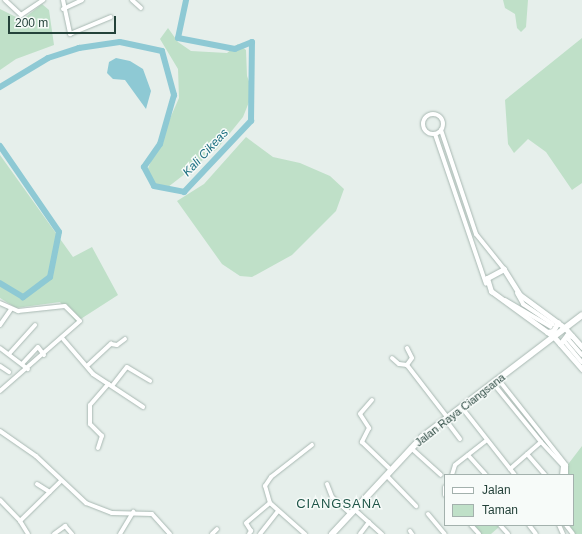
<!DOCTYPE html>
<style>
body{margin:0}
#map{position:relative;width:582px;height:534px;overflow:hidden;background:#e6efeb;font-family:Helvetica,sans-serif}
div>[style]{position:absolute}
[style*='--x']{left:calc(var(--x)*1px);top:calc(var(--y)*1px);width:calc(var(--w)*1px);rotate:calc(var(--a)*1deg)}
.green>*{inset:0;background:#bfe0c8}
.water>*{inset:0;background:#8ec9d4}
.river>*{height:6px;margin:-3px;padding:0 3px;transform-origin:3px;border-radius:3px;background:#8ec9d4}
.roads{filter:drop-shadow(0 0 1px #a8b8b2) drop-shadow(0 0 1px #a8b8b2)}
.minor>*{height:4px;margin:-2px;padding:0 2px;transform-origin:2px;border-radius:2px;background:#fff}
.minor>.ring{margin:-2px;padding:0;box-sizing:content-box;background:none;border:4px solid #fff;border-radius:50%}
.tertiary>*{height:5px;margin:-2.5px;padding:0 2.5px;transform-origin:2.5px;border-radius:2.5px;background:#fff}
.secondary>*{height:6px;margin:-3px;padding:0 3px;transform-origin:3px;border-radius:3px;background:#fff}
span{translate:-50% -50%;white-space:nowrap;text-align:center;line-height:1.15;-webkit-text-stroke:3px #f7fbf9;paint-order:stroke}
.street-label{font-size:11px;color:#24423a}
.water-label{font-size:12px;color:#1c6f80;font-style:italic}
.quarter-label{font-size:13px;color:#1f5548;letter-spacing:1px}
.legend{position:absolute;left:444px;top:474px;width:130px;height:52px;box-sizing:border-box;background:#f7fbf9;border:1px solid #a3b1ad;margin:0;padding:5px 7px;list-style:none;font-size:12px;color:#24423a}
.legend li{display:flex;align-items:center;gap:8px;height:20px}
.legend b{width:20px;border:1px solid #a3b1ad}
.scale{position:absolute;left:8px;top:16px;width:108px;height:18px;box-sizing:border-box;border:2px solid #24423a;border-top:0;padding-left:5px;font-size:12px;line-height:14px;white-space:nowrap;color:#24423a;-webkit-text-stroke:3px #f7fbf9;paint-order:stroke}
</style>
<div id="map">
<div class="green">
<i style="clip-path:polygon(503px 0,528px 0,526px 27px,521px 32px,517px 28px,515px 14px,505px 8px)"></i>
<i style="clip-path:polygon(42px 4px,49px 10px,54px 45px,16px 59px,0 70px,0 9px,22px 20px)"></i>
<i style="clip-path:polygon(168px 28px,178px 42px,191px 51px,227px 53px,238px 44px,246px 50px,247px 76px,253px 92px,243px 117px,217px 149px,168px 187px,151px 183px,145px 175px,179px 98px,178px 69px,160px 39px)"></i>
<i style="clip-path:polygon(582px 38px,582px 183px,572px 190px,546px 152px,528px 139px,514px 153px,508px 144px,505px 100px)"></i>
<i style="clip-path:polygon(246px 137px,273px 157px,300px 163px,330px 176px,344px 189px,336px 211px,292px 255px,252px 277px,240px 276px,222px 264px,177px 201px,204px 184px)"></i>
<i style="clip-path:polygon(0 155px,73px 257px,92px 247px,118px 295px,76px 322px,60px 302px,16px 308px,0 298px)"></i>
<i style="clip-path:polygon(582px 446px,582px 534px,571px 534px,564px 525px,573px 525px,573px 475px,565px 475px,566px 467px)"></i>
<i style="clip-path:polygon(473px 525px,498px 525px,499px 527px,491px 534px,481px 534px)"></i>
</div>
<div class="water">
<i style="clip-path:polygon(116px 58px,130px 61px,143px 69px,151px 91px,146px 109px,125px 80px,113px 79px,107px 73px,109px 62px)"></i>
</div>
<div class="river">
<i style="--x:0;--y:87;--w:56;--a:-31.1"></i>
<i style="--x:48;--y:58;--w:33;--a:-18"></i>
<i style="--x:79;--y:48;--w:41;--a:-8.3"></i>
<i style="--x:120;--y:42;--w:43;--a:12.1"></i>
<i style="--x:162;--y:51;--w:46;--a:74.7"></i>
<i style="--x:174;--y:95;--w:51;--a:105.9"></i>
<i style="--x:160;--y:144;--w:28;--a:125"></i>
<i style="--x:144;--y:167;--w:21;--a:62"></i>
<i style="--x:154;--y:186;--w:31;--a:11"></i>
<i style="--x:184;--y:192;--w:98;--a:-46.7"></i>
<i style="--x:251;--y:121;--w:79;--a:-89.3"></i>
<i style="--x:252;--y:42;--w:18;--a:158"></i>
<i style="--x:235;--y:49;--w:58;--a:-169.1"></i>
<i style="--x:178;--y:38;--w:39;--a:-78"></i>
<i style="--x:0;--y:146;--w:104;--a:55.5"></i>
<i style="--x:59;--y:232;--w:46;--a:101.3"></i>
<i style="--x:50;--y:277;--w:34;--a:143"></i>
<i style="--x:23;--y:297;--w:27;--a:-149"></i>
</div>
<div class="roads">
<div class="minor">
<i style="--x:5;--y:0;--w:22;--a:43"></i>
<i style="--x:21;--y:15;--w:27;--a:-34"></i>
<i style="--x:63;--y:0;--w:35;--a:78"></i>
<i style="--x:70;--y:34;--w:44;--a:-22.5"></i>
<i style="--x:132;--y:0;--w:12;--a:42"></i>
<i style="--x:63;--y:9;--w:21;--a:-25"></i>
<i class="ring" style="left:423px;top:114px;width:16px;height:16px"></i>
<i style="--x:441;--y:130;--w:110;--a:71.4"></i>
<i style="--x:476;--y:234;--w:45;--a:51.3"></i>
<i style="--x:435;--y:134;--w:158;--a:71.2"></i>
<i style="--x:517;--y:293;--w:13;--a:61"></i>
<i style="--x:523;--y:304;--w:36;--a:34"></i>
<i style="--x:505;--y:300;--w:53;--a:30.4"></i>
<i style="--x:0;--y:303;--w:20;--a:24"></i>
<i style="--x:18;--y:311;--w:47;--a:-6.1"></i>
<i style="--x:65;--y:306;--w:21;--a:45"></i>
<i style="--x:80;--y:321;--w:106;--a:138.8"></i>
<i style="--x:0;--y:325;--w:19;--a:-55"></i>
<i style="--x:63;--y:339;--w:46;--a:49.4"></i>
<i style="--x:93;--y:374;--w:60;--a:33.4"></i>
<i style="--x:568;--y:339;--w:21;--a:49"></i>
<i style="--x:565;--y:342;--w:26;--a:50"></i>
<i style="--x:0;--y:348;--w:35;--a:37"></i>
<i style="--x:407;--y:348;--w:11;--a:63"></i>
<i style="--x:412;--y:358;--w:9;--a:126"></i>
<i style="--x:407;--y:365;--w:66;--a:52.4"></i>
<i style="--x:9;--y:354;--w:39;--a:-48"></i>
<i style="--x:392;--y:358;--w:9;--a:41"></i>
<i style="--x:399;--y:364;--w:8;--a:7"></i>
<i style="--x:22;--y:364;--w:23;--a:-47"></i>
<i style="--x:38;--y:347;--w:10;--a:53"></i>
<i style="--x:0;--y:366;--w:11;--a:34"></i>
<i style="--x:87;--y:366;--w:33;--a:-43"></i>
<i style="--x:111;--y:344;--w:6;--a:9"></i>
<i style="--x:117;--y:345;--w:10;--a:-37"></i>
<i style="--x:498;--y:379;--w:110;--a:51.7"></i>
<i style="--x:566;--y:465;--w:10;--a:90"></i>
<i style="--x:112;--y:386;--w:24;--a:-52"></i>
<i style="--x:127;--y:367;--w:27;--a:31"></i>
<i style="--x:497;--y:388;--w:70;--a:50.8"></i>
<i style="--x:372;--y:400;--w:18;--a:131"></i>
<i style="--x:360;--y:414;--w:17;--a:57"></i>
<i style="--x:369;--y:428;--w:16;--a:117"></i>
<i style="--x:362;--y:442;--w:40;--a:44"></i>
<i style="--x:463;--y:409;--w:84;--a:51.8"></i>
<i style="--x:445;--y:419;--w:25;--a:53"></i>
<i style="--x:0;--y:431;--w:44;--a:34.8"></i>
<i style="--x:36;--y:456;--w:69;--a:43.2"></i>
<i style="--x:86;--y:503;--w:28;--a:21"></i>
<i style="--x:112;--y:513;--w:40;--a:1.4"></i>
<i style="--x:152;--y:514;--w:27;--a:48"></i>
<i style="--x:98;--y:448;--w:13;--a:-72"></i>
<i style="--x:102;--y:436;--w:17;--a:-135"></i>
<i style="--x:90;--y:424;--w:19;--a:-90"></i>
<i style="--x:90;--y:405;--w:28;--a:-49"></i>
<i style="--x:411;--y:448;--w:40;--a:42"></i>
<i style="--x:527;--y:454;--w:28;--a:49"></i>
<i style="--x:468;--y:455;--w:27;--a:48"></i>
<i style="--x:510;--y:469;--w:41;--a:-41.1"></i>
<i style="--x:541;--y:442;--w:33;--a:47"></i>
<i style="--x:563;--y:466;--w:9;--a:96"></i>
<i style="--x:452;--y:475;--w:10;--a:-73"></i>
<i style="--x:455;--y:465;--w:39;--a:-38"></i>
<i style="--x:387;--y:476;--w:42;--a:46"></i>
<i style="--x:37;--y:484;--w:15;--a:32"></i>
<i style="--x:327;--y:484;--w:14;--a:69"></i>
<i style="--x:332;--y:497;--w:24;--a:42"></i>
<i style="--x:445;--y:487;--w:8;--a:90"></i>
<i style="--x:0;--y:500;--w:29;--a:46"></i>
<i style="--x:20;--y:521;--w:57;--a:-44.3"></i>
<i style="--x:270;--y:503;--w:18;--a:-106"></i>
<i style="--x:265;--y:486;--w:11;--a:-56"></i>
<i style="--x:271;--y:477;--w:52;--a:-38"></i>
<i style="--x:354;--y:509;--w:38;--a:42"></i>
<i style="--x:428;--y:514;--w:26;--a:50"></i>
<i style="--x:20;--y:521;--w:15;--a:58"></i>
<i style="--x:471;--y:525;--w:12;--a:48"></i>
<i style="--x:500;--y:525;--w:12;--a:48"></i>
<i style="--x:529;--y:525;--w:11;--a:52"></i>
<i style="--x:559;--y:525;--w:10;--a:66"></i>
<i style="--x:566;--y:525;--w:11;--a:52"></i>
<i style="--x:410;--y:531;--w:4;--a:56"></i>
<i style="--x:54;--y:534;--w:14;--a:-36"></i>
<i style="--x:65;--y:526;--w:11;--a:49"></i>
<i style="--x:120;--y:534;--w:26;--a:-59"></i>
<i style="--x:212;--y:534;--w:7;--a:-45"></i>
<i style="--x:249;--y:534;--w:4;--a:-56"></i>
<i style="--x:251;--y:531;--w:9;--a:-122"></i>
<i style="--x:246;--y:523;--w:31;--a:-40"></i>
<i style="--x:270;--y:503;--w:47;--a:41.5"></i>
<i style="--x:260;--y:534;--w:29;--a:-52"></i>
<i style="--x:360;--y:534;--w:15;--a:-53"></i>
</div>
<div class="tertiary">
<i style="--x:547;--y:332;--w:6;--a:-9"></i>
<i style="--x:553;--y:331;--w:10;--a:-61"></i>
<i style="--x:560;--y:344;--w:11;--a:-52"></i>
<i style="--x:567;--y:335;--w:5;--a:11"></i>
<i style="--x:582;--y:347;--w:25;--a:-132"></i>
<i style="--x:565;--y:328;--w:56;--a:-143.7"></i>
<i style="--x:520;--y:295;--w:31;--a:-122"></i>
<i style="--x:504;--y:269;--w:19;--a:152"></i>
<i style="--x:487;--y:278;--w:14;--a:73"></i>
<i style="--x:491;--y:291;--w:78;--a:36.1"></i>
<i style="--x:554;--y:337;--w:43;--a:48.8"></i>
</div>
<div class="secondary">
<i style="--x:332;--y:534;--w:132;--a:-47.1"></i>
<i style="--x:422;--y:437;--w:201;--a:-37.3"></i>
</div>
</div>
<div class="street-label">
<span style="left:460px;top:410px;rotate:-38deg">Jalan Raya Ciangsana</span>
</div>
<div class="water-label">
<span style="left:206px;top:153px;rotate:-47deg">Kali Cikeas</span>
</div>
<div class="quarter-label">
<span style="left:339px;top:504px">CIANGSANA</span>
</div>
<ul class="legend">
<li><b style="height:5px;background:#fff"></b>Jalan</li>
<li><b style="height:11px;background:#bfe0c8"></b>Taman</li>
</ul>
<div class="scale">200 m</div>
</div>
